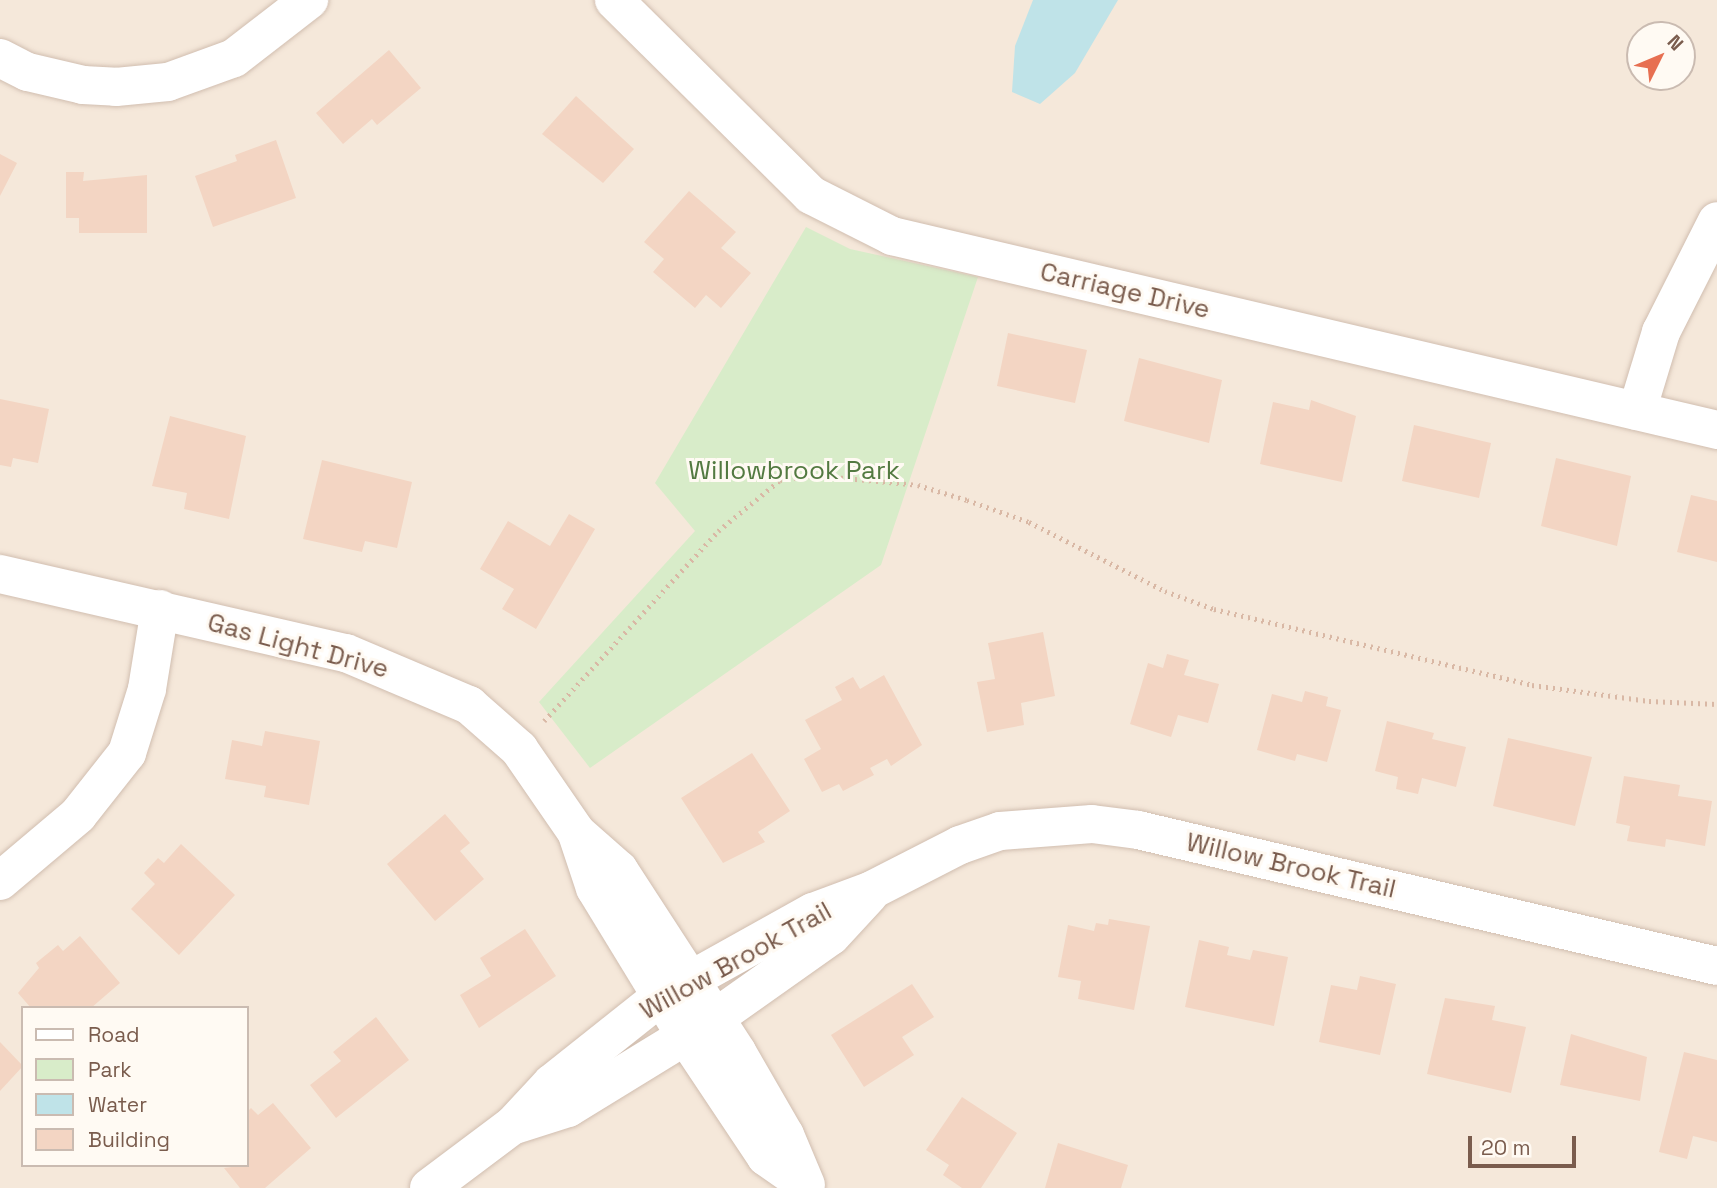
<!DOCTYPE html>
<style>
body{margin:0}
#map{position:relative;width:1717px;height:1188px;overflow:hidden;background:#fdf6ec;font-family:"Space Grotesk",sans-serif}
div>[style]{position:absolute}
[style*='--x']{left:calc(var(--x)*1px);top:calc(var(--y)*1px);width:calc(var(--w)*1px);rotate:calc(var(--a)*1deg)}
.residential>*{inset:0;background:#f5e8da}
.green>*{inset:0;background:#d8ecc9}
.water>*{inset:0;background:#bfe3e8}
.building>*{inset:0;background:#f3d5c3}
.path>*{height:4.5px;margin-top:-2.25px;transform-origin:0;background:repeating-linear-gradient(90deg,#d9b8a5 0 2px,transparent 0 7px)}
.roads{filter:drop-shadow(0 0 2px #d1beb0) drop-shadow(0 0 2px #d1beb0)}
.minor>*{height:38px;margin:-19px;padding:0 19px;transform-origin:19px;border-radius:19px;background:#fff}
span{translate:-50% -50%;white-space:nowrap;text-align:center;line-height:1.15;-webkit-text-stroke:6px #fffaf3;paint-order:stroke}
.street-label{font-size:26px;color:#7a5c4d}
.park-label{font-size:26px;color:#537a41}
.legend{position:absolute;left:21px;top:1006px;width:228px;height:161px;box-sizing:border-box;background:#fffaf3;border:2px solid #cabbb1;margin:0;padding:9px 12px;list-style:none;font-size:21px;color:#7a5c4d}
.legend li{display:flex;align-items:center;gap:14px;height:35px}
.legend b{width:35px;border:2px solid #cabbb1}
.north{position:absolute;left:1626px;top:21px;width:70px;height:70px;box-sizing:border-box;background:#fffaf3;border:2px solid #cabbb1;border-radius:50%;rotate:47deg;font-size:19px;font-weight:700;line-height:28px;text-align:center;color:#7a5c4d}
.north::after{content:'';display:block;margin:auto;width:24px;height:32px;background:#e76f51;clip-path:polygon(50% 0,100% 100%,50% 72%,0 100%)}
.scale{position:absolute;left:1468px;top:1136px;width:108px;height:32px;box-sizing:border-box;border:4px solid #7a5c4d;border-top:0;padding-left:9px;font-size:21px;line-height:24px;white-space:nowrap;color:#7a5c4d;-webkit-text-stroke:5px #fffaf3;paint-order:stroke}
</style>
<div id="map">
<div class="residential">
<i style="clip-path:polygon(evenodd,0 0,1717px 0,1717px 1188px,0 1188px,0 0,1640px 35px,1682px 35px,1682px 77px,1640px 77px,1640px 35px,0 0,23px 1008px,247px 1008px,247px 1165px,23px 1165px,23px 1008px)"></i>
</div>
<div class="green">
<i style="clip-path:polygon(806px 227px,850px 249px,978px 277px,881px 565px,590px 768px,539px 702px,695px 531px,655px 483px)"></i>
</div>
<div class="water">
<i style="clip-path:polygon(1033px 0,1118px 0,1075px 73px,1040px 104px,1012px 92px,1015px 46px)"></i>
</div>
<div class="building">
<i style="clip-path:polygon(389px 50px,421px 88px,377px 125px,372px 119px,343px 144px,316px 113px)"></i>
<i style="clip-path:polygon(576px 96px,634px 149px,603px 183px,542px 134px)"></i>
<i style="clip-path:polygon(276px 140px,296px 198px,213px 227px,195px 176px,237px 161px,235px 155px)"></i>
<i style="clip-path:polygon(0 154px,17px 163px,0 196px)"></i>
<i style="clip-path:polygon(66px 172px,84px 172px,83px 181px,147px 175px,147px 233px,79px 233px,79px 218px,66px 218px)"></i>
<i style="clip-path:polygon(689px 191px,736px 232px,721px 248px,751px 273px,721px 308px,706px 295px,695px 308px,653px 272px,664px 259px,644px 242px)"></i>
<i style="clip-path:polygon(1008px 333px,1087px 350px,1075px 403px,997px 386px)"></i>
<i style="clip-path:polygon(1139px 358px,1222px 380px,1209px 443px,1124px 421px)"></i>
<i style="clip-path:polygon(0 399px,49px 409px,38px 463px,13px 458px,11px 467px,0 465px)"></i>
<i style="clip-path:polygon(1311px 400px,1356px 416px,1342px 482px,1260px 464px,1273px 402px,1309px 410px)"></i>
<i style="clip-path:polygon(170px 416px,246px 436px,229px 519px,184px 509px,187px 493px,152px 486px)"></i>
<i style="clip-path:polygon(1414px 425px,1491px 443px,1479px 498px,1402px 481px)"></i>
<i style="clip-path:polygon(1556px 458px,1631px 476px,1617px 546px,1541px 526px)"></i>
<i style="clip-path:polygon(322px 460px,412px 482px,397px 548px,365px 541px,362px 552px,303px 539px)"></i>
<i style="clip-path:polygon(1691px 495px,1717px 501px,1717px 562px,1677px 552px)"></i>
<i style="clip-path:polygon(569px 514px,595px 529px,536px 629px,502px 609px,514px 589px,480px 569px,508px 521px,550px 546px)"></i>
<i style="clip-path:polygon(1043px 632px,1055px 696px,1021px 703px,1024px 725px,987px 732px,977px 682px,995px 679px,988px 643px)"></i>
<i style="clip-path:polygon(1167px 654px,1189px 660px,1184px 675px,1219px 684px,1208px 723px,1178px 715px,1171px 737px,1130px 724px,1148px 663px,1163px 668px)"></i>
<i style="clip-path:polygon(884px 675px,922px 745px,891px 766px,887px 759px,870px 768px,874px 775px,843px 791px,839px 784px,822px 792px,804px 759px,821px 749px,805px 720px,842px 700px,835px 687px,853px 677px,860px 689px)"></i>
<i style="clip-path:polygon(1305px 691px,1328px 697px,1326px 706px,1341px 710px,1327px 762px,1297px 754px,1295px 761px,1257px 750px,1272px 694px,1302px 702px)"></i>
<i style="clip-path:polygon(1387px 721px,1434px 733px,1432px 739px,1466px 747px,1456px 787px,1422px 778px,1418px 794px,1396px 789px,1398px 777px,1375px 771px)"></i>
<i style="clip-path:polygon(265px 731px,320px 741px,309px 805px,264px 797px,266px 786px,225px 779px,232px 740px,262px 746px)"></i>
<i style="clip-path:polygon(1508px 738px,1592px 757px,1575px 826px,1493px 806px)"></i>
<i style="clip-path:polygon(752px 753px,790px 811px,758px 832px,765px 842px,723px 863px,681px 798px)"></i>
<i style="clip-path:polygon(1624px 776px,1680px 785px,1678px 796px,1712px 801px,1705px 846px,1666px 839px,1665px 847px,1627px 841px,1630px 826px,1616px 823px)"></i>
<i style="clip-path:polygon(445px 814px,470px 843px,460px 851px,484px 879px,435px 921px,387px 864px)"></i>
<i style="clip-path:polygon(181px 844px,235px 895px,179px 955px,131px 909px,155px 884px,144px 873px,158px 858px,164px 863px)"></i>
<i style="clip-path:polygon(1109px 919px,1150px 926px,1134px 1010px,1078px 999px,1081px 981px,1058px 977px,1068px 925px,1094px 931px,1096px 923px,1108px 925px)"></i>
<i style="clip-path:polygon(525px 929px,556px 976px,479px 1028px,460px 995px,491px 976px,480px 958px)"></i>
<i style="clip-path:polygon(80px 936px,120px 983px,91px 1008px,31px 1008px,18px 993px,39px 968px,36px 963px,58px 945px,63px 951px)"></i>
<i style="clip-path:polygon(1199px 940px,1229px 947px,1227px 955px,1250px 960px,1253px 950px,1288px 957px,1274px 1026px,1185px 1007px)"></i>
<i style="clip-path:polygon(1360px 976px,1396px 984px,1380px 1055px,1319px 1042px,1331px 985px,1357px 990px)"></i>
<i style="clip-path:polygon(912px 984px,934px 1017px,902px 1037px,914px 1055px,864px 1087px,831px 1035px)"></i>
<i style="clip-path:polygon(1445px 998px,1495px 1006px,1492px 1020px,1526px 1027px,1511px 1093px,1427px 1074px)"></i>
<i style="clip-path:polygon(376px 1017px,409px 1060px,336px 1118px,310px 1085px,341px 1061px,333px 1052px)"></i>
<i style="clip-path:polygon(1571px 1034px,1647px 1057px,1640px 1101px,1560px 1085px)"></i>
<i style="clip-path:polygon(0 1042px,23px 1066px,0 1091px)"></i>
<i style="clip-path:polygon(1684px 1052px,1717px 1060px,1717px 1142px,1693px 1136px,1687px 1159px,1659px 1152px)"></i>
<i style="clip-path:polygon(962px 1097px,1017px 1133px,981px 1188px,962px 1188px,943px 1175px,949px 1165px,926px 1150px)"></i>
<i style="clip-path:polygon(273px 1103px,311px 1148px,265px 1188px,240px 1188px,224px 1168px,247px 1165px,247px 1112px,251px 1108px,258px 1115px)"></i>
<i style="clip-path:polygon(1058px 1143px,1128px 1165px,1121px 1188px,1045px 1188px)"></i>
</div>
<div class="path">
<i style="--x:544;--y:721;--w:258;--a:-47.5"></i>
<i style="--x:718;--y:531;--w:80;--a:-39.4"></i>
<i style="--x:780;--y:480;--w:33;--a:-9"></i>
<i style="--x:813;--y:475;--w:105;--a:5.4"></i>
<i style="--x:918;--y:485;--w:51;--a:17"></i>
<i style="--x:967;--y:500;--w:66;--a:19.5"></i>
<i style="--x:1029;--y:522;--w:153;--a:26.9"></i>
<i style="--x:1165;--y:591;--w:52;--a:20.2"></i>
<i style="--x:1214;--y:609;--w:327;--a:13.4"></i>
<i style="--x:1532;--y:685;--w:118;--a:7.8"></i>
<i style="--x:1649;--y:701;--w:68;--a:2.5"></i>
</div>
<div class="roads">
<div class="minor">
<i style="--x:614;--y:0;--w:277;--a:44.7"></i>
<i style="--x:811;--y:195;--w:91;--a:26.8"></i>
<i style="--x:892;--y:236;--w:848;--a:13.23"></i>
<i style="--x:0;--y:58;--w:31;--a:27"></i>
<i style="--x:28;--y:72;--w:57;--a:13.3"></i>
<i style="--x:83;--y:85;--w:33;--a:3"></i>
<i style="--x:116;--y:87;--w:52;--a:-5.5"></i>
<i style="--x:168;--y:82;--w:70;--a:-20"></i>
<i style="--x:234;--y:58;--w:95;--a:-37.7"></i>
<i style="--x:1637;--y:411;--w:83;--a:-73.1"></i>
<i style="--x:1661;--y:332;--w:124;--a:-63.2"></i>
<i style="--x:0;--y:574;--w:355;--a:12.9"></i>
<i style="--x:346;--y:653;--w:134;--a:22.9"></i>
<i style="--x:469;--y:705;--w:67;--a:41.3"></i>
<i style="--x:519;--y:749;--w:102;--a:55.4"></i>
<i style="--x:577;--y:833;--w:56;--a:41.4"></i>
<i style="--x:619;--y:870;--w:217;--a:57"></i>
<i style="--x:737;--y:1052;--w:96;--a:60"></i>
<i style="--x:785;--y:1135;--w:54;--a:67.2"></i>
<i style="--x:577;--y:834;--w:57;--a:71.6"></i>
<i style="--x:595;--y:888;--w:175;--a:58.6"></i>
<i style="--x:686;--y:1037;--w:144;--a:56.3"></i>
<i style="--x:766;--y:1157;--w:47;--a:34.7"></i>
<i style="--x:0;--y:881;--w:102;--a:-40.2"></i>
<i style="--x:78;--y:815;--w:79;--a:-51.7"></i>
<i style="--x:127;--y:753;--w:67;--a:-72.6"></i>
<i style="--x:147;--y:689;--w:81;--a:-80.8"></i>
<i style="--x:515;--y:1125;--w:56;--a:-17.8"></i>
<i style="--x:568;--y:1108;--w:172;--a:-31.5"></i>
<i style="--x:715;--y:1018;--w:142;--a:-35.3"></i>
<i style="--x:831;--y:936;--w:56;--a:-47.2"></i>
<i style="--x:429;--y:1188;--w:105;--a:-36.9"></i>
<i style="--x:513;--y:1125;--w:57;--a:-47.1"></i>
<i style="--x:552;--y:1083;--w:138;--a:-38.5"></i>
<i style="--x:660;--y:997;--w:175;--a:-29.1"></i>
<i style="--x:813;--y:912;--w:63;--a:-20.4"></i>
<i style="--x:872;--y:890;--w:99;--a:-27.1"></i>
<i style="--x:960;--y:845;--w:42;--a:-19.3"></i>
<i style="--x:1000;--y:831;--w:92;--a:-4.4"></i>
<i style="--x:1092;--y:824;--w:46;--a:7.4"></i>
<i style="--x:1138;--y:830;--w:595;--a:13.22"></i>
</div>
</div>
<div class="street-label">
<span style="left:1125px;top:291px;rotate:13deg">Carriage Drive</span>
<span style="left:298px;top:646px;rotate:15deg">Gas Light Drive</span>
<span style="left:1291px;top:866px;rotate:13deg">Willow Brook Trail</span>
<span style="left:736px;top:961px;rotate:-29deg">Willow Brook Trail</span>
</div>
<div class="park-label">
<span style="left:794px;top:471px">Willowbrook Park</span>
</div>
<ul class="legend">
<li><b style="height:9px;background:#fff"></b>Road</li>
<li><b style="height:19px;background:#d8ecc9"></b>Park</li>
<li><b style="height:19px;background:#bfe3e8"></b>Water</li>
<li><b style="height:19px;background:#f3d5c3"></b>Building</li>
</ul>
<div class="north">N</div>
<div class="scale">20 m</div>
</div>
